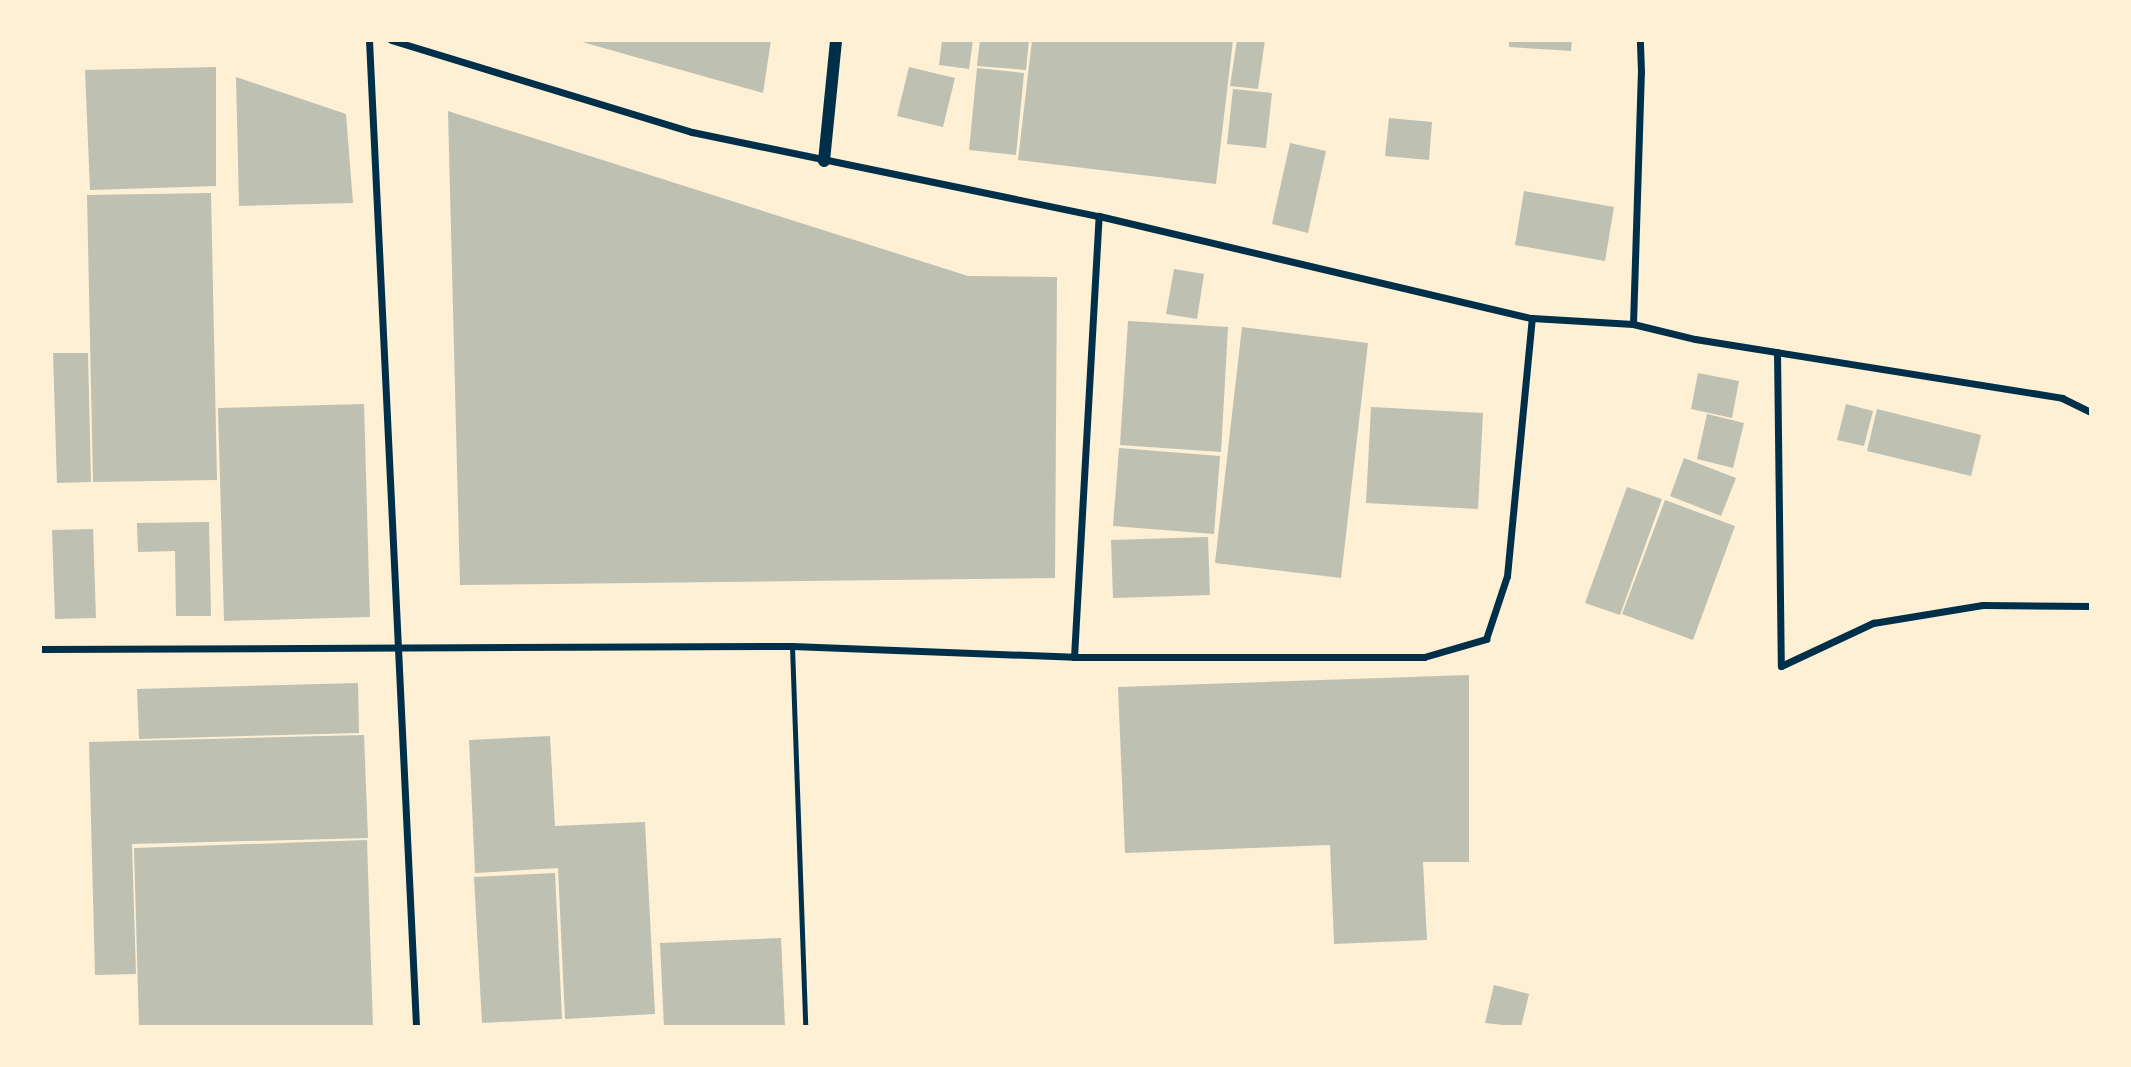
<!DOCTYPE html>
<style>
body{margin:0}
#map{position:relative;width:2131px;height:1067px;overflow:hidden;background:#fdf0d5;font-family:"IBM Plex Sans",sans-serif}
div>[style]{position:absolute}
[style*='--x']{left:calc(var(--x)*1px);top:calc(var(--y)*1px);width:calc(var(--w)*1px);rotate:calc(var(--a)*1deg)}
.building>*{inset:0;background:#bec0b2}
.service>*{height:5px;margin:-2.5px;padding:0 2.5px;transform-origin:2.5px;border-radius:2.5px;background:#003049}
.minor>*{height:7px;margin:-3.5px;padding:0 3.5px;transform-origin:3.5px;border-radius:3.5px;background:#003049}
.tertiary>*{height:12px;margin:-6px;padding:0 6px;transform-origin:6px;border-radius:6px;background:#003049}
span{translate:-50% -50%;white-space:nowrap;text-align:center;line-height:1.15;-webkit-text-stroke:5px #fdf0d5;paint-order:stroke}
.frame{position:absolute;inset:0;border:42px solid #fdf0d5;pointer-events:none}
</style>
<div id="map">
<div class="building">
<i style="clip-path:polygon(575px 40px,771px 40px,763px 93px)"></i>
<i style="clip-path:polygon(942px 40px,973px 40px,969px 69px,939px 65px)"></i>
<i style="clip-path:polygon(980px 40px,1029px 40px,1026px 70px,977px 66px)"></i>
<i style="clip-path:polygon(1032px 40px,1233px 40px,1216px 184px,1018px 160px)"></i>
<i style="clip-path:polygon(1237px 40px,1265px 40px,1258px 89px,1230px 86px)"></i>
<i style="clip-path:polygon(1509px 40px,1572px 40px,1571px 51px,1509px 47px)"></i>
<i style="clip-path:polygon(216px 67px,216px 186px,90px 190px,85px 70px)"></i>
<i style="clip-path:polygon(909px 67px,955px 78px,943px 127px,897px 116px)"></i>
<i style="clip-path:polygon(977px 68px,1024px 73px,1016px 155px,969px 150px)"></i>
<i style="clip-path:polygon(236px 77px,346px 114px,353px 203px,239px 206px)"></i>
<i style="clip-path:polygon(1233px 89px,1272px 93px,1266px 148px,1227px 144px)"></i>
<i style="clip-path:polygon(448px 111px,968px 276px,1057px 277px,1055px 578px,460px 585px)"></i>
<i style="clip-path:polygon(1389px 118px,1432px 122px,1429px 160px,1385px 156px)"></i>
<i style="clip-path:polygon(1290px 143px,1326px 151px,1308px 233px,1272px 224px)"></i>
<i style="clip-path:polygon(1524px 191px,1614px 207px,1605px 261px,1515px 245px)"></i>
<i style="clip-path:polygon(211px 193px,217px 480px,93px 482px,87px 195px)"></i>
<i style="clip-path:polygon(1174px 269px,1204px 274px,1197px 319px,1166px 314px)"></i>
<i style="clip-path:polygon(1128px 321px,1228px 327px,1221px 452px,1120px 445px)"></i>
<i style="clip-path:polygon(1242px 327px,1368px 343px,1341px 578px,1215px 563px)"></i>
<i style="clip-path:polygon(53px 353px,88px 353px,91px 482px,57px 483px)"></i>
<i style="clip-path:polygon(1698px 373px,1739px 381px,1732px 418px,1691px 409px)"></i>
<i style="clip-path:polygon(364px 404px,370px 617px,224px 621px,218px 408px)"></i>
<i style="clip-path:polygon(1846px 404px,1873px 411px,1864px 446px,1837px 440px)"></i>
<i style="clip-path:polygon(1371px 407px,1483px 413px,1478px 509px,1366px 503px)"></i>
<i style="clip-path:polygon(1877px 409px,1981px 435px,1971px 476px,1867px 451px)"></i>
<i style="clip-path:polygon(1707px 414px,1744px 423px,1733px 468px,1697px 459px)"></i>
<i style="clip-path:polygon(1119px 448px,1220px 456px,1214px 534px,1113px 526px)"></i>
<i style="clip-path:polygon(1684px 458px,1736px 478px,1721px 516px,1670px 496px)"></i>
<i style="clip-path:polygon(1627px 487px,1662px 499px,1620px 615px,1585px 603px)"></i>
<i style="clip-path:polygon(1665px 500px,1735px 526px,1693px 640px,1622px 614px)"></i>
<i style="clip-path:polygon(209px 522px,211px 616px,176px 616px,175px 551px,138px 552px,137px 523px)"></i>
<i style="clip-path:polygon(93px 529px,96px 618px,55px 619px,52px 530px)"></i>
<i style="clip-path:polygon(1208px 537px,1210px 595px,1113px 598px,1111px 540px)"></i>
<i style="clip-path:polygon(1469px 675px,1469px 862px,1423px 862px,1427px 940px,1334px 944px,1330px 845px,1125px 853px,1118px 687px)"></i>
<i style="clip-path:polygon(358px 683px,359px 733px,139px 739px,137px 689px)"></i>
<i style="clip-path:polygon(364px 735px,368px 838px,132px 844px,136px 974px,95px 975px,89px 742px)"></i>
<i style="clip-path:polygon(550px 736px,555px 826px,645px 822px,655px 1014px,565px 1019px,558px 868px,475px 873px,469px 740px)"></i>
<i style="clip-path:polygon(367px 840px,373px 1027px,139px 1027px,134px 848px)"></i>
<i style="clip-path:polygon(555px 873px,562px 1019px,482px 1023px,474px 877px)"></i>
<i style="clip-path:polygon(781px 938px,785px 1027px,664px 1027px,660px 943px)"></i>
<i style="clip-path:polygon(1494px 985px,1529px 994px,1521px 1027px,1485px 1023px)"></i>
</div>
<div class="service">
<i style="--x:792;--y:646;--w:381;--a:88"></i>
</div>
<div class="minor">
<i style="--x:369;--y:40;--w:988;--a:87.27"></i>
<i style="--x:391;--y:40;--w:315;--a:17"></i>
<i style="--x:692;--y:132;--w:416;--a:11.7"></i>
<i style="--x:1099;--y:216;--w:445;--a:13.3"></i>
<i style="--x:1532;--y:318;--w:101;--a:3.4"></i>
<i style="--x:1633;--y:324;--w:64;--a:13.6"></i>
<i style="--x:1695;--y:339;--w:372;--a:9.1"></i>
<i style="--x:2062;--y:398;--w:32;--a:26"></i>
<i style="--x:1633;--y:324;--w:252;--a:-88.2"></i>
<i style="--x:1641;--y:72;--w:32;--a:-92"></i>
<i style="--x:1777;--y:352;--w:314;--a:89.3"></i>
<i style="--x:1781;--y:666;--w:102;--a:-25.1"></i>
<i style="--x:1873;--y:623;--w:111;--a:-9.3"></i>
<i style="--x:1983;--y:605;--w:108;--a:0.5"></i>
<i style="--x:40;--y:649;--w:752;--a:-0.23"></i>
<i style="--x:792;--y:646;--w:282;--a:2.2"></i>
<i style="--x:1074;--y:657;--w:350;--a:0"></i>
<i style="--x:1424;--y:657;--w:65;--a:-16.2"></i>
<i style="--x:1486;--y:639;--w:66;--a:-71.6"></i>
<i style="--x:1507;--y:576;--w:259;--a:-84.5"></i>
<i style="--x:1074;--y:657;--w:442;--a:-86.8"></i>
</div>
<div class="tertiary">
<i style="--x:824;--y:161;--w:122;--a:-84.3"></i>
</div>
<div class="frame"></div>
</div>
